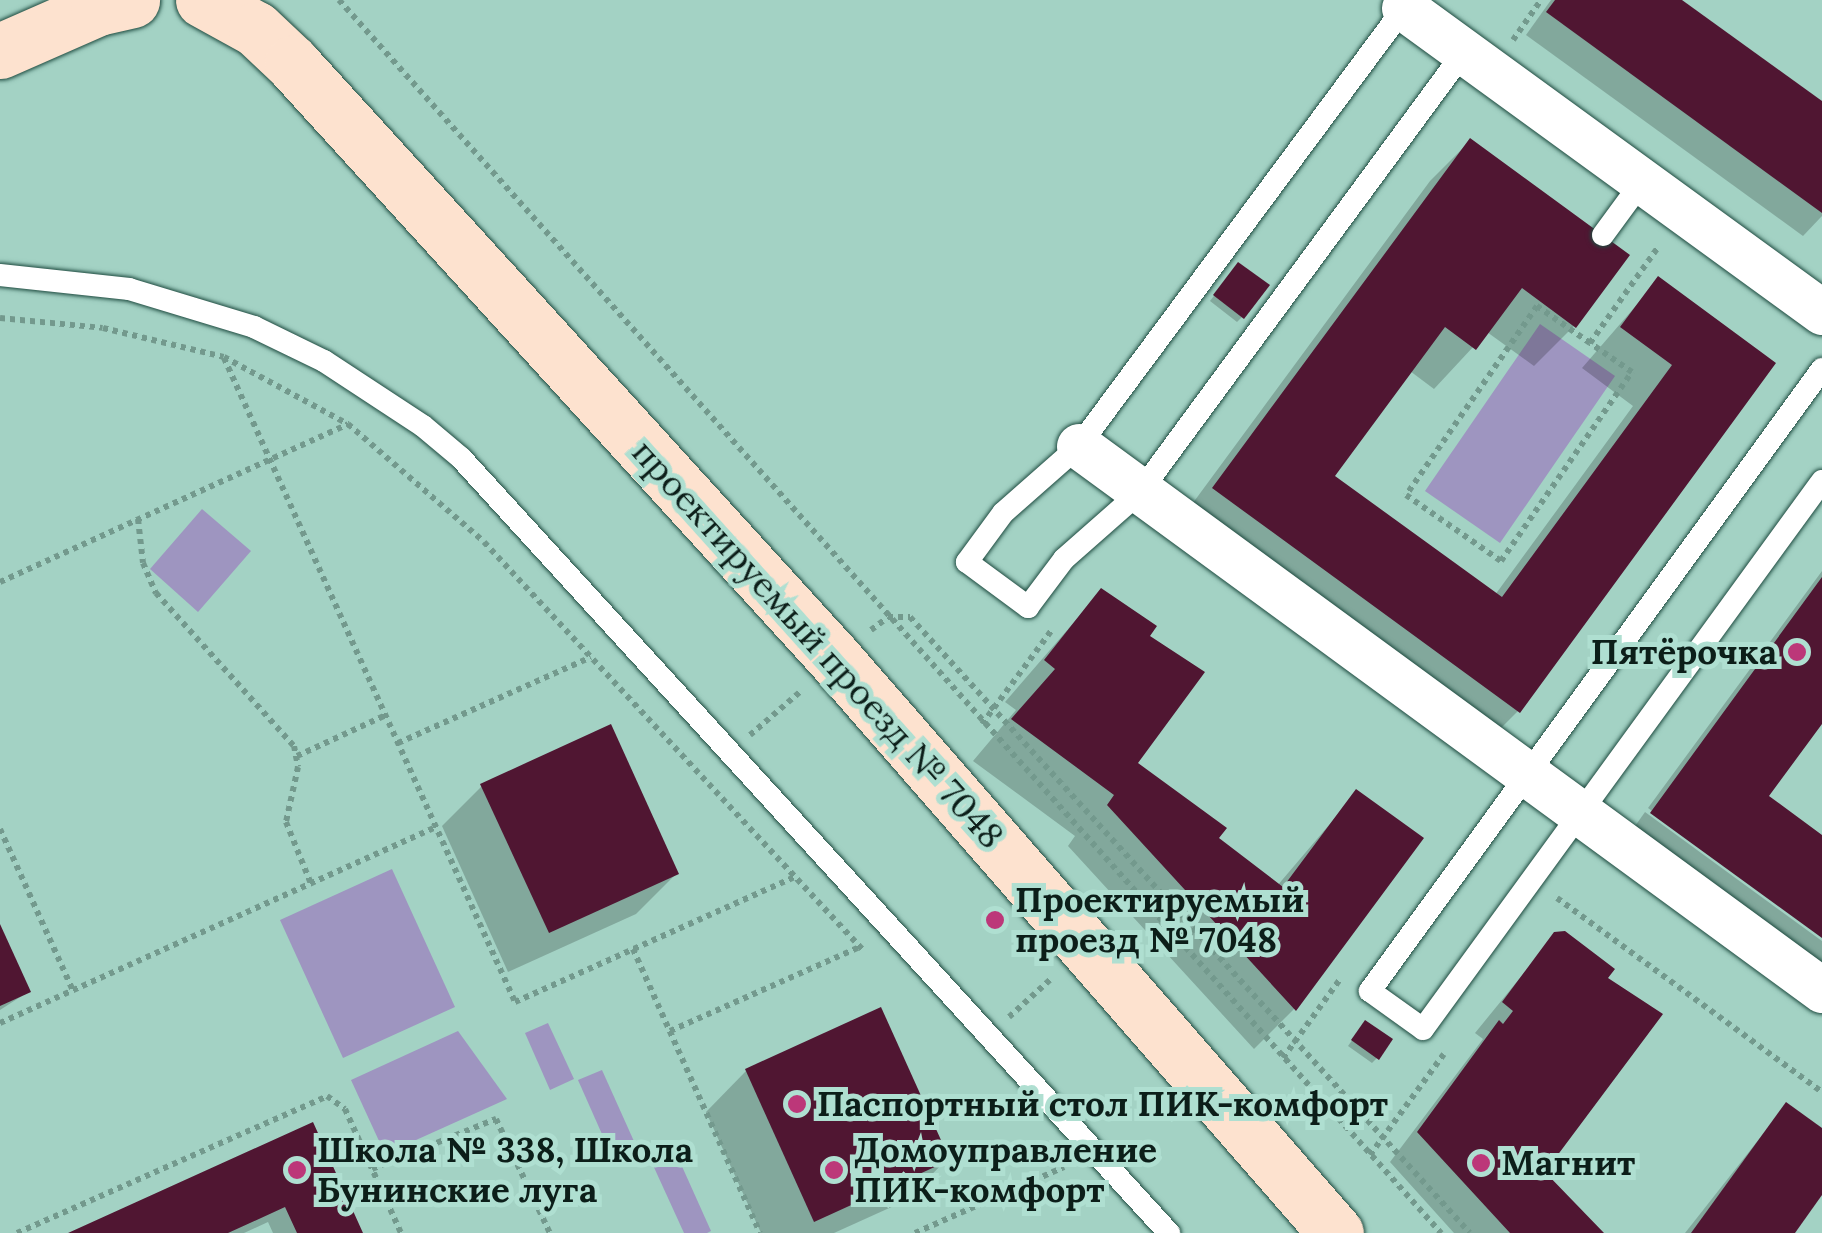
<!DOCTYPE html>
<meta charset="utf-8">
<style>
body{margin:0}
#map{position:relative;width:1822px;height:1233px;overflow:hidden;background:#a3d2c4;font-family:Lora,serif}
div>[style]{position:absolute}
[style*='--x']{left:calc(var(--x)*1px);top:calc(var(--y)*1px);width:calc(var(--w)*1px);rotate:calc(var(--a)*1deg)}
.green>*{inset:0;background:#9e95c0}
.shadow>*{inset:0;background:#0003}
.building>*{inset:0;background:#501632}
.path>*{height:6px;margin-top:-3px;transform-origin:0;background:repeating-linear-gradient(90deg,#73998d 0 5px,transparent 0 10px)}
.roads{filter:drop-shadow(0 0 2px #1e4b40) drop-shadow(0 0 2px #1e4b40)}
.lane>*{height:22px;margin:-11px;padding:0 11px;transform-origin:11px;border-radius:11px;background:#fff}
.street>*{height:45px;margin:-22.5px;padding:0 22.5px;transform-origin:22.5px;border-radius:22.5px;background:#fff}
.secondary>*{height:55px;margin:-27.5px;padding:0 27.5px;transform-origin:27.5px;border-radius:27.5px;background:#fde2cf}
.dots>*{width:28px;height:28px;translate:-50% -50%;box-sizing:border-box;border:5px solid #afdfd1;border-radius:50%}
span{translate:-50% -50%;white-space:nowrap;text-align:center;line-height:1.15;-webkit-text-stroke:10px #afdfd1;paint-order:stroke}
.street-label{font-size:35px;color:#0c1e19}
.poi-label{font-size:35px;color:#0c1e19;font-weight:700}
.right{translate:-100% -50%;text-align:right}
.left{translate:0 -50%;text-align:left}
</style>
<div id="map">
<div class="green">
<i style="clip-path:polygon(1540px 324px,1615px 376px,1500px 543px,1425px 491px)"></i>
<i style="clip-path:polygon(202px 509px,251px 551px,198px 612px,150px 569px)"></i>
<i style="clip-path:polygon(392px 869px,455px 1007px,343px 1058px,280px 920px)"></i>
<i style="clip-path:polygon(548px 1023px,574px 1079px,550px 1090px,525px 1033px)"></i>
<i style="clip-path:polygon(458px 1031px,507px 1099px,385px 1154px,351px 1080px)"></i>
<i style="clip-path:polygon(602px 1070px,637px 1148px,613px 1159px,578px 1080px)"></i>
<i style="clip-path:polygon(676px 1153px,711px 1231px,707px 1233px,684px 1233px,652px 1163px)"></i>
</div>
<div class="shadow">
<i style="clip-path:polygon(1551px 0,1678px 0,1822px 105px,1822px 216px,1803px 236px,1526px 35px)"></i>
<i style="clip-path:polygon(1470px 141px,1574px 326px,1534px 366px,1487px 332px,1434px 389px,1410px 371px,1331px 477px,1495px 595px,1633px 406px,1582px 368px,1659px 279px,1772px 364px,1518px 711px,1478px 751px,1173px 530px,1430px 181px)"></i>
<i style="clip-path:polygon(1234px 270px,1242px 317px,1237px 322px,1210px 301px)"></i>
<i style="clip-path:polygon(1822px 571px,1822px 720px,1765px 797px,1822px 838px,1822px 935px,1648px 808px)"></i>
<i style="clip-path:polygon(1101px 591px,1146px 637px,1135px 763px,1216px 838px,1277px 886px,1357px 792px,1294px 1009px,1254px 1049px,1068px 846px,1075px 836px,973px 761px,1016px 710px,1005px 702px)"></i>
<i style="clip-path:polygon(482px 786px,676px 874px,636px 914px,508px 972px,442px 826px)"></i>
<i style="clip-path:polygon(1645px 812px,1822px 941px,1822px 988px,1623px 843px)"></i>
<i style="clip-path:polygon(0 931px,28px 992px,0 1010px)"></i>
<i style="clip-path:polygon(1555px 935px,1604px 979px,1542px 1172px,1600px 1233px,1454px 1233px,1390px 1162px,1483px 1039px,1475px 1033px)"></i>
<i style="clip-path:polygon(1361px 1028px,1377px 1058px,1372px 1063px,1348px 1046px)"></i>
<i style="clip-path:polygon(746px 1071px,947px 1159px,907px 1200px,834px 1233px,761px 1233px,706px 1112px)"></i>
<i style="clip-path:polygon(1786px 1105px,1822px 1131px,1822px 1191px,1792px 1233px,1685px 1233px)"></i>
<i style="clip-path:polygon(311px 1125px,360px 1233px,273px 1233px,268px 1222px,244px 1233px,74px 1233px)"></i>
</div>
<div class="building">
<i style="clip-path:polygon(1555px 0,1682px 0,1822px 101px,1822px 213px,1546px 12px)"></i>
<i style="clip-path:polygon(1470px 138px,1630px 255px,1576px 328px,1522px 288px,1476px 350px,1445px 327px,1335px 476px,1502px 597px,1672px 365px,1620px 327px,1658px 276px,1776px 363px,1520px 713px,1212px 488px)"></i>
<i style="clip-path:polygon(1238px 262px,1270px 285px,1244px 319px,1213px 295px)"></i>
<i style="clip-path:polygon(1822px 577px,1822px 724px,1769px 796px,1822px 835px,1822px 938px,1650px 813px)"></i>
<i style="clip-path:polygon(1101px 588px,1157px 626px,1150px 636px,1205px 672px,1138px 763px,1227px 828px,1219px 838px,1283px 887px,1356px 789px,1424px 838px,1296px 1011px,1107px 805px,1114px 795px,1011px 719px,1055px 669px,1044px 660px)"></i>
<i style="clip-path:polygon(611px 724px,679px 874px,549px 933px,480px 784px)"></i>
<i style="clip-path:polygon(0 924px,31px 992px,0 1006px)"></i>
<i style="clip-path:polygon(1565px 931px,1615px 969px,1608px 978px,1663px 1014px,1545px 1172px,1604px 1233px,1510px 1233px,1417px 1132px,1499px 1020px,1503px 1024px,1513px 1011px,1502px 1002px,1554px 932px)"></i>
<i style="clip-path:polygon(881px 1007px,950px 1160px,814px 1222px,745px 1069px)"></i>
<i style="clip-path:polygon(1365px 1020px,1393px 1039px,1379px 1060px,1351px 1040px)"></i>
<i style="clip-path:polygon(1786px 1102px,1822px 1128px,1822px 1195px,1795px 1233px,1691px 1233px)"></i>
<i style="clip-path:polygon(313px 1122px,363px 1233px,297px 1233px,285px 1207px,228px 1233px,68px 1233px)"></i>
</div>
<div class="path">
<i style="--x:339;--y:0;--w:1654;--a:48.21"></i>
<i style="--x:1513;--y:40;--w:49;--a:-55"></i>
<i style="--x:0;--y:318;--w:103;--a:5.5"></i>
<i style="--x:103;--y:328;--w:124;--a:13.5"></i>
<i style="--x:224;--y:357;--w:141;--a:28.4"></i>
<i style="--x:348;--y:424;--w:180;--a:40.9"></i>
<i style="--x:484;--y:542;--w:557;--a:47.11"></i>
<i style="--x:1590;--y:343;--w:65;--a:-145.1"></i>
<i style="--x:1537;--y:306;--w:230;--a:124.7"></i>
<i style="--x:1406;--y:495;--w:116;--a:34.8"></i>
<i style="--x:1501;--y:561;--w:230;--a:-55.3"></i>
<i style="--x:1632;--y:372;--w:51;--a:-145.4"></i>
<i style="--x:1590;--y:343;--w:119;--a:-54.6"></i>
<i style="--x:224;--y:358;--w:707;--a:65.68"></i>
<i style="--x:515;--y:1002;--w:307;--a:-24.1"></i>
<i style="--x:138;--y:519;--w:44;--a:83.5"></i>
<i style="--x:143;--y:563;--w:33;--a:67"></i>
<i style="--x:156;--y:593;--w:206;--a:48"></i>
<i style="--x:294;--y:746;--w:21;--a:79"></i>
<i style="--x:298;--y:767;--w:56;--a:102.3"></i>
<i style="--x:286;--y:822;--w:67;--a:68"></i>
<i style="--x:0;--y:582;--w:382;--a:-24.4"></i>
<i style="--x:871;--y:630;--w:21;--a:-37"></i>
<i style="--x:888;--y:617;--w:22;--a:0"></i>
<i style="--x:910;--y:617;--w:832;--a:47.73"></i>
<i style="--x:982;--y:724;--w:116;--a:-53.4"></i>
<i style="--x:750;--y:735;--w:67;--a:-40.8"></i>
<i style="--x:398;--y:743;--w:211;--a:-24"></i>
<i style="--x:297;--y:756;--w:98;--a:-24.7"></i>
<i style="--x:0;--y:829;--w:178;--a:65.7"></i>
<i style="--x:1557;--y:898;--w:328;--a:36.2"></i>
<i style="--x:633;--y:949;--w:311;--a:65.9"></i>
<i style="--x:1009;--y:1017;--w:58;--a:-42.2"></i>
<i style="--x:0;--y:1023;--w:478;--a:-24.2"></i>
<i style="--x:670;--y:1031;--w:208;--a:-23.9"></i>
<i style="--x:1283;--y:1058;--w:99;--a:-54.1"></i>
<i style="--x:1370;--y:1155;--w:125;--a:-53.8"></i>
<i style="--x:372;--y:1169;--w:134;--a:-22"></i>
<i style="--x:496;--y:1119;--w:126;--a:64.7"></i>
<i style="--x:17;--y:1233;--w:339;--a:-23.8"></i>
<i style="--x:327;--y:1096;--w:22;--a:36"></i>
<i style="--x:345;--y:1109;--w:136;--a:65.7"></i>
<i style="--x:915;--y:1233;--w:163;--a:-23.9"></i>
</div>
<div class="roads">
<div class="lane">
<i style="--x:1404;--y:8;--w:545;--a:126.58"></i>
<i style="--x:1079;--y:446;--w:101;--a:138.6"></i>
<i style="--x:1003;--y:513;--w:61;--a:126.3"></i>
<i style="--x:967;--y:562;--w:76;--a:36.4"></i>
<i style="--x:1028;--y:607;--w:60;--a:-53.1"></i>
<i style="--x:1064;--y:559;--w:101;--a:-41.4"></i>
<i style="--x:1140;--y:492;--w:546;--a:-53.63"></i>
<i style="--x:1603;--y:235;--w:66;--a:-53.7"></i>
<i style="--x:0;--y:275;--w:130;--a:6.2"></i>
<i style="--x:129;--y:289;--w:131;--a:16.9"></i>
<i style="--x:254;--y:327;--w:78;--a:25.9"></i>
<i style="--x:324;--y:361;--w:118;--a:33.3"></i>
<i style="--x:423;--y:426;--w:50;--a:40.1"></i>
<i style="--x:461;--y:458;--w:1050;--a:47.59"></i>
<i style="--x:1822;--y:369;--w:769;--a:126.01"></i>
<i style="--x:1370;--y:991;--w:65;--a:35.6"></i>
<i style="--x:1423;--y:1029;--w:678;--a:-53.94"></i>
</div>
<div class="street">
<i style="--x:1404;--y:8;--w:517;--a:36.03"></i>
<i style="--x:1079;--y:446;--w:921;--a:36.21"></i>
</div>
<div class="secondary">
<i style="--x:203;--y:0;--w:60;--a:28.7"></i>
<i style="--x:256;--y:29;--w:50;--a:43.4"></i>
<i style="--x:292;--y:63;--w:805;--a:47.67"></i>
<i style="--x:834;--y:658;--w:763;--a:48.88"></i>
<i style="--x:0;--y:51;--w:107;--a:-23.7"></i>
<i style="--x:98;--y:8;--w:35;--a:-13"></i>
</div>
</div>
<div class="dots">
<i style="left:1797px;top:652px;background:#bc3779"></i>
<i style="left:995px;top:920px;background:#bc3779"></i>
<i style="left:797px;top:1104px;background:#bc3779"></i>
<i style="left:1481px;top:1163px;background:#bc3779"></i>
<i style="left:297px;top:1170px;background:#bc3779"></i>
<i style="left:834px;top:1170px;background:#bc3779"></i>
</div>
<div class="street-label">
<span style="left:818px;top:644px;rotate:48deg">проектируемый проезд № 7048</span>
</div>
<div class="poi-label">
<span class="right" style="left:1777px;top:652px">Пятёрочка</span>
<span class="left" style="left:1015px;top:920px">Проектируемый<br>проезд № 7048</span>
<span class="left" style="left:817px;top:1104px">Паспортный стол ПИК-комфорт</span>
<span class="left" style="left:317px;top:1170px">Школа № 338, Школа<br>Бунинские луга</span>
<span class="left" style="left:854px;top:1170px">Домоуправление<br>ПИК-комфорт</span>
<span class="left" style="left:1501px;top:1163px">Магнит</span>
</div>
</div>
